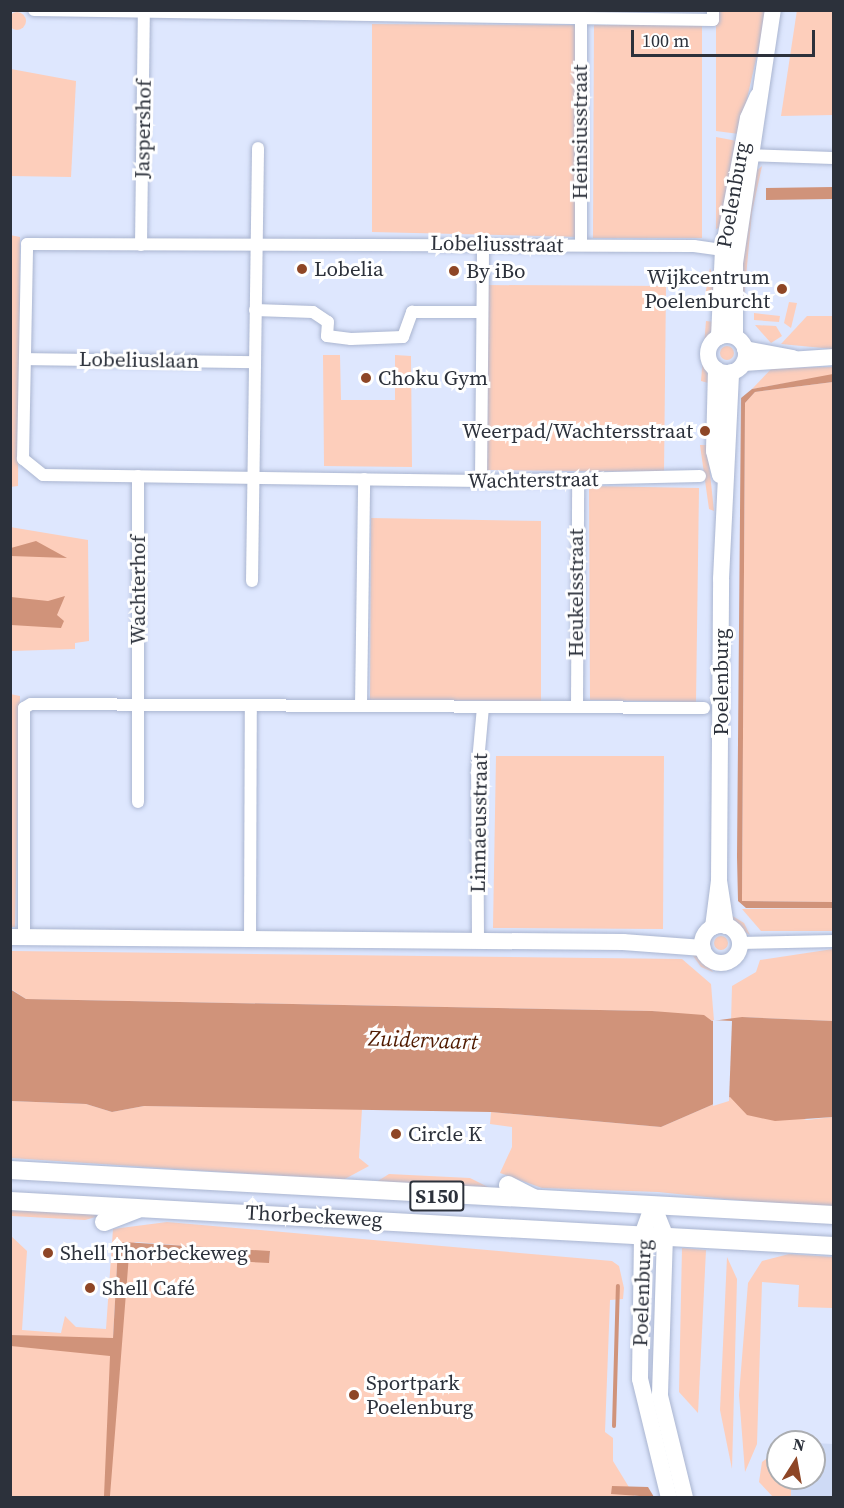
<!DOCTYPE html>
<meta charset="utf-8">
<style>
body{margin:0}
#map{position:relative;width:844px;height:1508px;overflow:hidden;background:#dee7fe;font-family:"Source Serif 4",serif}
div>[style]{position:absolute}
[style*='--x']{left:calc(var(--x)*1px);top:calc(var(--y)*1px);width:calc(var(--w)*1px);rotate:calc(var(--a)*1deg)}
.built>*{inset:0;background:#cedaf5}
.green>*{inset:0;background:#fdcebb}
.round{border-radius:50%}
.water>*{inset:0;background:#d0937a}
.pier>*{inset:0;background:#dee7fe}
.stream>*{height:4px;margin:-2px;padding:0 2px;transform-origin:2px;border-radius:2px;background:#d0937a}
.roads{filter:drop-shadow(0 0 2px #aab5d0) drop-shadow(0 0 2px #aab5d0)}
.street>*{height:12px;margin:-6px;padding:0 6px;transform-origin:6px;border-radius:6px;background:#fff}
.secondary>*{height:16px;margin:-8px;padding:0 8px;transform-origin:8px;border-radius:8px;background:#fff}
.secondary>.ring{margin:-8px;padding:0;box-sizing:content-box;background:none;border:16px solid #fff;border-radius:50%}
.primary>*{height:18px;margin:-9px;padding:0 9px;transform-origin:9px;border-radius:9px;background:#fff}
.dots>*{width:16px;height:16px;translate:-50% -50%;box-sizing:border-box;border:3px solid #fff;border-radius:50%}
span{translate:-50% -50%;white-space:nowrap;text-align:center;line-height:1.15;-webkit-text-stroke:6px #fff;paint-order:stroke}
.shield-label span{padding:2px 4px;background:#fff;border:2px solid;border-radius:4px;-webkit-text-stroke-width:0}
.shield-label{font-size:20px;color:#2c313b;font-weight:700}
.street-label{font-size:21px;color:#2c313b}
.poi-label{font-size:21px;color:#2c313b}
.left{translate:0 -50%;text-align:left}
.right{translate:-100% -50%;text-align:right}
.water-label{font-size:22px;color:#501a00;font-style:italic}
.frame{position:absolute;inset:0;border:12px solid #2c313b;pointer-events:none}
.north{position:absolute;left:766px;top:1430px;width:60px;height:60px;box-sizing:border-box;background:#fff;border:2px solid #abadb1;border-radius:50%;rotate:11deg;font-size:16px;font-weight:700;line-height:24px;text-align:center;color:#2c313b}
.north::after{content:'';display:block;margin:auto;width:21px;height:27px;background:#8e4626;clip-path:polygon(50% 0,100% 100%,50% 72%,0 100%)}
.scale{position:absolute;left:631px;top:30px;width:184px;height:27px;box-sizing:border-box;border:3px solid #2c313b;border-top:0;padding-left:8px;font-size:18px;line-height:21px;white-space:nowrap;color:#2c313b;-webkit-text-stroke:4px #fff;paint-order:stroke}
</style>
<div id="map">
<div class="built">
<i style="clip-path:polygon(814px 1443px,833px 1444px,833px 1497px,791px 1497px,791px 1478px,814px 1478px)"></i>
</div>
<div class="green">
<i style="clip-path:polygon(797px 10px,833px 11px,833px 115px,781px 116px)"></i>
<i style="clip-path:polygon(716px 11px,767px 11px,739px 134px,716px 131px)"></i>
<i class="round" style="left:8px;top:12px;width:18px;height:18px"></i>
<i style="clip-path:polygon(372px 24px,578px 25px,578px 237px,372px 232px)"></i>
<i style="clip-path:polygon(594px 25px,702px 25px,702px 238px,593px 238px)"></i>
<i style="clip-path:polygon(11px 69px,76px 81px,71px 177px,11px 176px)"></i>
<i style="clip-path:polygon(716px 137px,737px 141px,721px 227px,716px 229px)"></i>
<i style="clip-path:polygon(762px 166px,752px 212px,743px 309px,741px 273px,755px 172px)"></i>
<i style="clip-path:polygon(10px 235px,20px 237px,18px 486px,10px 487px)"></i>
<i style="clip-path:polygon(710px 268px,715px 283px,715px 309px,703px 307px)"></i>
<i style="clip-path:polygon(486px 285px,666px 286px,664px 472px,487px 470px)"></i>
<i style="clip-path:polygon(789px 302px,797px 303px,791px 328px,784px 323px)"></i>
<i style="clip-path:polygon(754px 313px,780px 316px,779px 322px,754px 320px)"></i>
<i style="clip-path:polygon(807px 316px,833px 316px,833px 349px,781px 344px)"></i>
<i style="clip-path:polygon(706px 321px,715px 322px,703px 353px,712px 384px,701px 381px)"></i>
<i style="clip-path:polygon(755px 325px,776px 326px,782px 336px,771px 343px)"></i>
<i class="round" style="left:720px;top:346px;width:14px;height:14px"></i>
<i style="clip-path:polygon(323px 355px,340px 355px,341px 400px,395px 400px,395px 355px,411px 356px,412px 467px,324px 466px)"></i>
<i style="clip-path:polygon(833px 367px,833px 375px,752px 389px,772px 368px)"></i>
<i style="clip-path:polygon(833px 382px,833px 902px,742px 901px,745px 403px,755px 392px)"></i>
<i style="clip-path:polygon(700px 445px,707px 445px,714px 511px,709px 509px)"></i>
<i style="clip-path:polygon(589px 486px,699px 488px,696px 702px,590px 700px)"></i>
<i style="clip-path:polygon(371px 518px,541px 521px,541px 701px,370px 700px)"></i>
<i style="clip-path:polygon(10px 527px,88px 540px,89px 641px,75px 643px,75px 649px,11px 651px)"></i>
<i style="clip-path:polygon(10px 694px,20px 696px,15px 927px,10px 927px)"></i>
<i style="clip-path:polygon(496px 756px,664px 756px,663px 929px,493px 928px)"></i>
<i style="clip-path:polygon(833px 908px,833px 931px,761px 931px,742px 909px)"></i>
<i style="clip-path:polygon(731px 915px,744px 923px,750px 935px,737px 927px)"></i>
<i class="round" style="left:714px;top:936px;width:14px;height:14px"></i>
<i style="clip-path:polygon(833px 949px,833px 1021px,742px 1017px,731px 1022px,732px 986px,756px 972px,760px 960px)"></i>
<i style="clip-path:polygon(11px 951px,682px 959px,711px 984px,714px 1021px,652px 1011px,26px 999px,11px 989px)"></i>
<i style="clip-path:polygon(691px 953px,705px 960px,713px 972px,701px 967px)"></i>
<i style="clip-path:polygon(730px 1097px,807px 1120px,833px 1117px,833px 1210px,658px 1192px,542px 1188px,500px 1173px,512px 1147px,512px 1127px,490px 1124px,491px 1112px,661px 1127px)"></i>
<i style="clip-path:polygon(11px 1101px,86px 1104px,112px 1112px,144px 1106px,362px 1109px,359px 1158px,369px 1166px,343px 1180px,11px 1158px)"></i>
<i style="clip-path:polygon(389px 1174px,470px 1178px,500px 1193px,373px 1184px)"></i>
<i style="clip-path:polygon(10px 1206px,102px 1212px,103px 1215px,85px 1220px,12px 1216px)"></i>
<i style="clip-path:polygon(167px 1222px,612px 1261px,619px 1266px,624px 1288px,623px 1299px,610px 1300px,605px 1432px,613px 1438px,613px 1461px,635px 1497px,11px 1497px,11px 1338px,115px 1348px,124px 1249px,269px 1261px,270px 1252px,136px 1242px,118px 1248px,113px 1338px,99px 1341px,11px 1335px,10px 1235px,27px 1251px,22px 1330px,61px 1333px,65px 1316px,76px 1327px,106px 1329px,113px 1229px)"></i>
<i style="clip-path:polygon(682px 1248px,706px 1250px,698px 1413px,679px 1392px)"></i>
<i style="clip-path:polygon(789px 1254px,833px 1257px,833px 1308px,798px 1307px,799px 1285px,762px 1282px,757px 1444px,745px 1472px,739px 1395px,748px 1283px,762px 1261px)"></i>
<i style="clip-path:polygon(727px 1257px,737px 1279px,732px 1469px,720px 1410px)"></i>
<i style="clip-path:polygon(770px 1456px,778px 1456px,778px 1478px,791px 1478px,791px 1497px,773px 1497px,759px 1482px,762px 1462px)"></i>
</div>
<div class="water">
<i style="clip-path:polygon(833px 187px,833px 199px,766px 200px,766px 188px)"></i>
<i style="clip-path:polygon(833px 374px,833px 382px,755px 392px,745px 403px,742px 901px,833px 902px,833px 908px,746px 908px,738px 901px,737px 857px,741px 398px,752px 389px)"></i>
<i style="clip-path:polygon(36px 541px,67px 558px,11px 556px,11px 548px)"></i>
<i style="clip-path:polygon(65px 596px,57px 615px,64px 621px,61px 628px,11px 625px,11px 597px,48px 601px)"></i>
<i style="clip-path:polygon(10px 989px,26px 999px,652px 1011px,704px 1015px,712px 1021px,742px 1017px,833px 1021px,833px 1117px,775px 1121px,747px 1115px,730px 1097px,661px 1127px,491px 1112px,144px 1106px,112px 1112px,86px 1104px,11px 1101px)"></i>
<i style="clip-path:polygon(123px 1242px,270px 1251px,269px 1263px,129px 1255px,110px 1496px,104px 1496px,110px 1356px,11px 1346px,11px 1335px,113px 1338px,118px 1247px)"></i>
<i style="clip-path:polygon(612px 1486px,648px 1487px,654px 1497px,611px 1494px)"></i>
</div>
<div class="pier">
<i style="clip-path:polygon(713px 1020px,732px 1021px,729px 1101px,713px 1106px)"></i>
</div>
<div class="stream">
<i style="--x:614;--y:1426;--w:140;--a:-88.4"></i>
</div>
<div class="roads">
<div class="street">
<i style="--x:34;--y:10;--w:679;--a:0.84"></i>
<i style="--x:713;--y:20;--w:10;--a:-90"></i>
<i style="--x:744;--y:155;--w:90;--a:1.9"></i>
<i style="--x:141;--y:245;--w:231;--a:-89.3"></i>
<i style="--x:581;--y:245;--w:227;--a:-90"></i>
<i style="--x:255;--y:310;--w:58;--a:2"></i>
<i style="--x:313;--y:312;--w:18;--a:34"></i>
<i style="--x:328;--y:322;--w:14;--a:94"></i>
<i style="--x:327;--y:336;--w:24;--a:7"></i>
<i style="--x:351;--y:339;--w:52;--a:-2.2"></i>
<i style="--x:403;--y:337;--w:27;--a:-70"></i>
<i style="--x:412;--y:312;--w:70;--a:0"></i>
<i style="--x:25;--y:359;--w:227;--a:0.8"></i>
<i style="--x:700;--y:476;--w:219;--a:178.7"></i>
<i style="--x:481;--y:481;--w:438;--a:-179.2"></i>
<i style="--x:43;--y:475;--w:26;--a:-141"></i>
<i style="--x:23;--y:459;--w:215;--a:-88.9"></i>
<i style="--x:27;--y:244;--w:667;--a:0.17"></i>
<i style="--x:694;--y:246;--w:35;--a:8"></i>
<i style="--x:481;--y:481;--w:237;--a:-89.5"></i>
<i style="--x:252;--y:581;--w:433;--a:-89.2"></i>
<i style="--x:361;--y:706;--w:227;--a:-89.2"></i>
<i style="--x:577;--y:707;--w:228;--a:-89.7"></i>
<i style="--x:138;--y:802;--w:326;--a:-90"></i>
<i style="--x:24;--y:937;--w:229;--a:-90"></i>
<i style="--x:24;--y:708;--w:8;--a:-30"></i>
<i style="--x:31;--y:704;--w:673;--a:0.34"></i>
<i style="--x:250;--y:939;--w:234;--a:-89.8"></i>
<i style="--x:478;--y:940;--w:168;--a:-90.3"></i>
<i style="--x:477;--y:772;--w:65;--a:-84.7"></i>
<i style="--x:740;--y:943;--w:94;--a:-1.2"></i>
</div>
<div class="secondary">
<i class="ring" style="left:708px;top:335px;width:22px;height:22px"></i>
<i style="--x:735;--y:336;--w:73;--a:-90"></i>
<i style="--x:735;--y:263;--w:256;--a:-81.5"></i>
<i style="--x:719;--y:337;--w:87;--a:-87.4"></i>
<i style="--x:723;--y:250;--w:134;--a:-79.3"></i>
<i style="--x:748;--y:118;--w:24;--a:-66"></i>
<i style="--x:745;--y:349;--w:49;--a:10.6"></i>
<i style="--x:744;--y:363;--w:90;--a:-3.8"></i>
<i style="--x:716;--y:369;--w:82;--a:91.4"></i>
<i style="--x:714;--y:451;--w:25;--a:76"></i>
<i class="ring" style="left:702px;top:925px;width:22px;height:22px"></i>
<i style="--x:726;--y:926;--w:46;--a:-98.8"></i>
<i style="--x:719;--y:881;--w:302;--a:-89.6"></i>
<i style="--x:721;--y:579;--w:207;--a:-87.2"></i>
<i style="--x:713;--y:927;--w:46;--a:-82.6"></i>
<i style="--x:10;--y:937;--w:613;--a:0.47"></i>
<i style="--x:623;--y:942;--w:80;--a:4.3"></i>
<i style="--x:653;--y:1205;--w:32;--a:110"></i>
<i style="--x:642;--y:1235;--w:144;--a:90.8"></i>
<i style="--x:640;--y:1379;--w:122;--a:76.3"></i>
<i style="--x:653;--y:1205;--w:32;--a:68"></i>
<i style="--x:665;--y:1235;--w:161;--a:91.8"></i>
<i style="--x:660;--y:1396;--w:105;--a:76.2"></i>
</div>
<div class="primary">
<i style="--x:10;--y:1170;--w:825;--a:3.13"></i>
<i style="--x:508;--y:1185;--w:28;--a:27"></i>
<i style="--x:10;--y:1201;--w:825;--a:3.13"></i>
<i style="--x:104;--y:1222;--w:36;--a:-21"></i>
</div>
</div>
<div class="dots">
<i style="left:302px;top:269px;background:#8e4626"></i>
<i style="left:454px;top:271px;background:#8e4626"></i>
<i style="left:782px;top:289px;background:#8e4626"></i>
<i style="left:366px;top:378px;background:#8e4626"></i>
<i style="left:705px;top:431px;background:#8e4626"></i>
<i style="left:396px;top:1134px;background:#8e4626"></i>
<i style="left:48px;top:1253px;background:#8e4626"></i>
<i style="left:90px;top:1288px;background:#8e4626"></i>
<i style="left:354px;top:1395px;background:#8e4626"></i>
</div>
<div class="shield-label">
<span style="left:437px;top:1196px">S150</span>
</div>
<div class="street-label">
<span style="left:143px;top:129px;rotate:-89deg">Jaspershof</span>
<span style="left:580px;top:132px;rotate:-90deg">Heinsiusstraat</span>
<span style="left:733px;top:195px;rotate:-80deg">Poelenburg</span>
<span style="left:497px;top:244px;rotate:1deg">Lobeliusstraat</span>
<span style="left:139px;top:360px;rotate:1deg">Lobeliuslaan</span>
<span style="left:533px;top:480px;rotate:-1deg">Wachterstraat</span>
<span style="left:138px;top:590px;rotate:-90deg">Wachterhof</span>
<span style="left:576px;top:593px;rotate:-90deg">Heukelsstraat</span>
<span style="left:721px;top:682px;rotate:-90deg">Poelenburg</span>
<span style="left:479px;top:823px;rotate:-89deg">Linnaeusstraat</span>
<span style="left:314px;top:1216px;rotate:3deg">Thorbeckeweg</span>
<span style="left:642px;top:1293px;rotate:-88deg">Poelenburg</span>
</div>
<div class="poi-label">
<span class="left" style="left:314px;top:269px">Lobelia</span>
<span class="left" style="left:466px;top:271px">By iBo</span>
<span class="right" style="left:770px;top:289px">Wijkcentrum<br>Poelenburcht</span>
<span class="left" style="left:378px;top:378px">Choku Gym</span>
<span class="right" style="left:693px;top:431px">Weerpad/Wachtersstraat</span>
<span class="left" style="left:408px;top:1134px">Circle K</span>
<span class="left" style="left:60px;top:1253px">Shell Thorbeckeweg</span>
<span class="left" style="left:102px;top:1288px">Shell Café</span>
<span class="left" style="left:366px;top:1395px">Sportpark<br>Poelenburg</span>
</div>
<div class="water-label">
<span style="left:423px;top:1040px;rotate:2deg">Zuidervaart</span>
</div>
<div class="frame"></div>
<div class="north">N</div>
<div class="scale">100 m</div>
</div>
